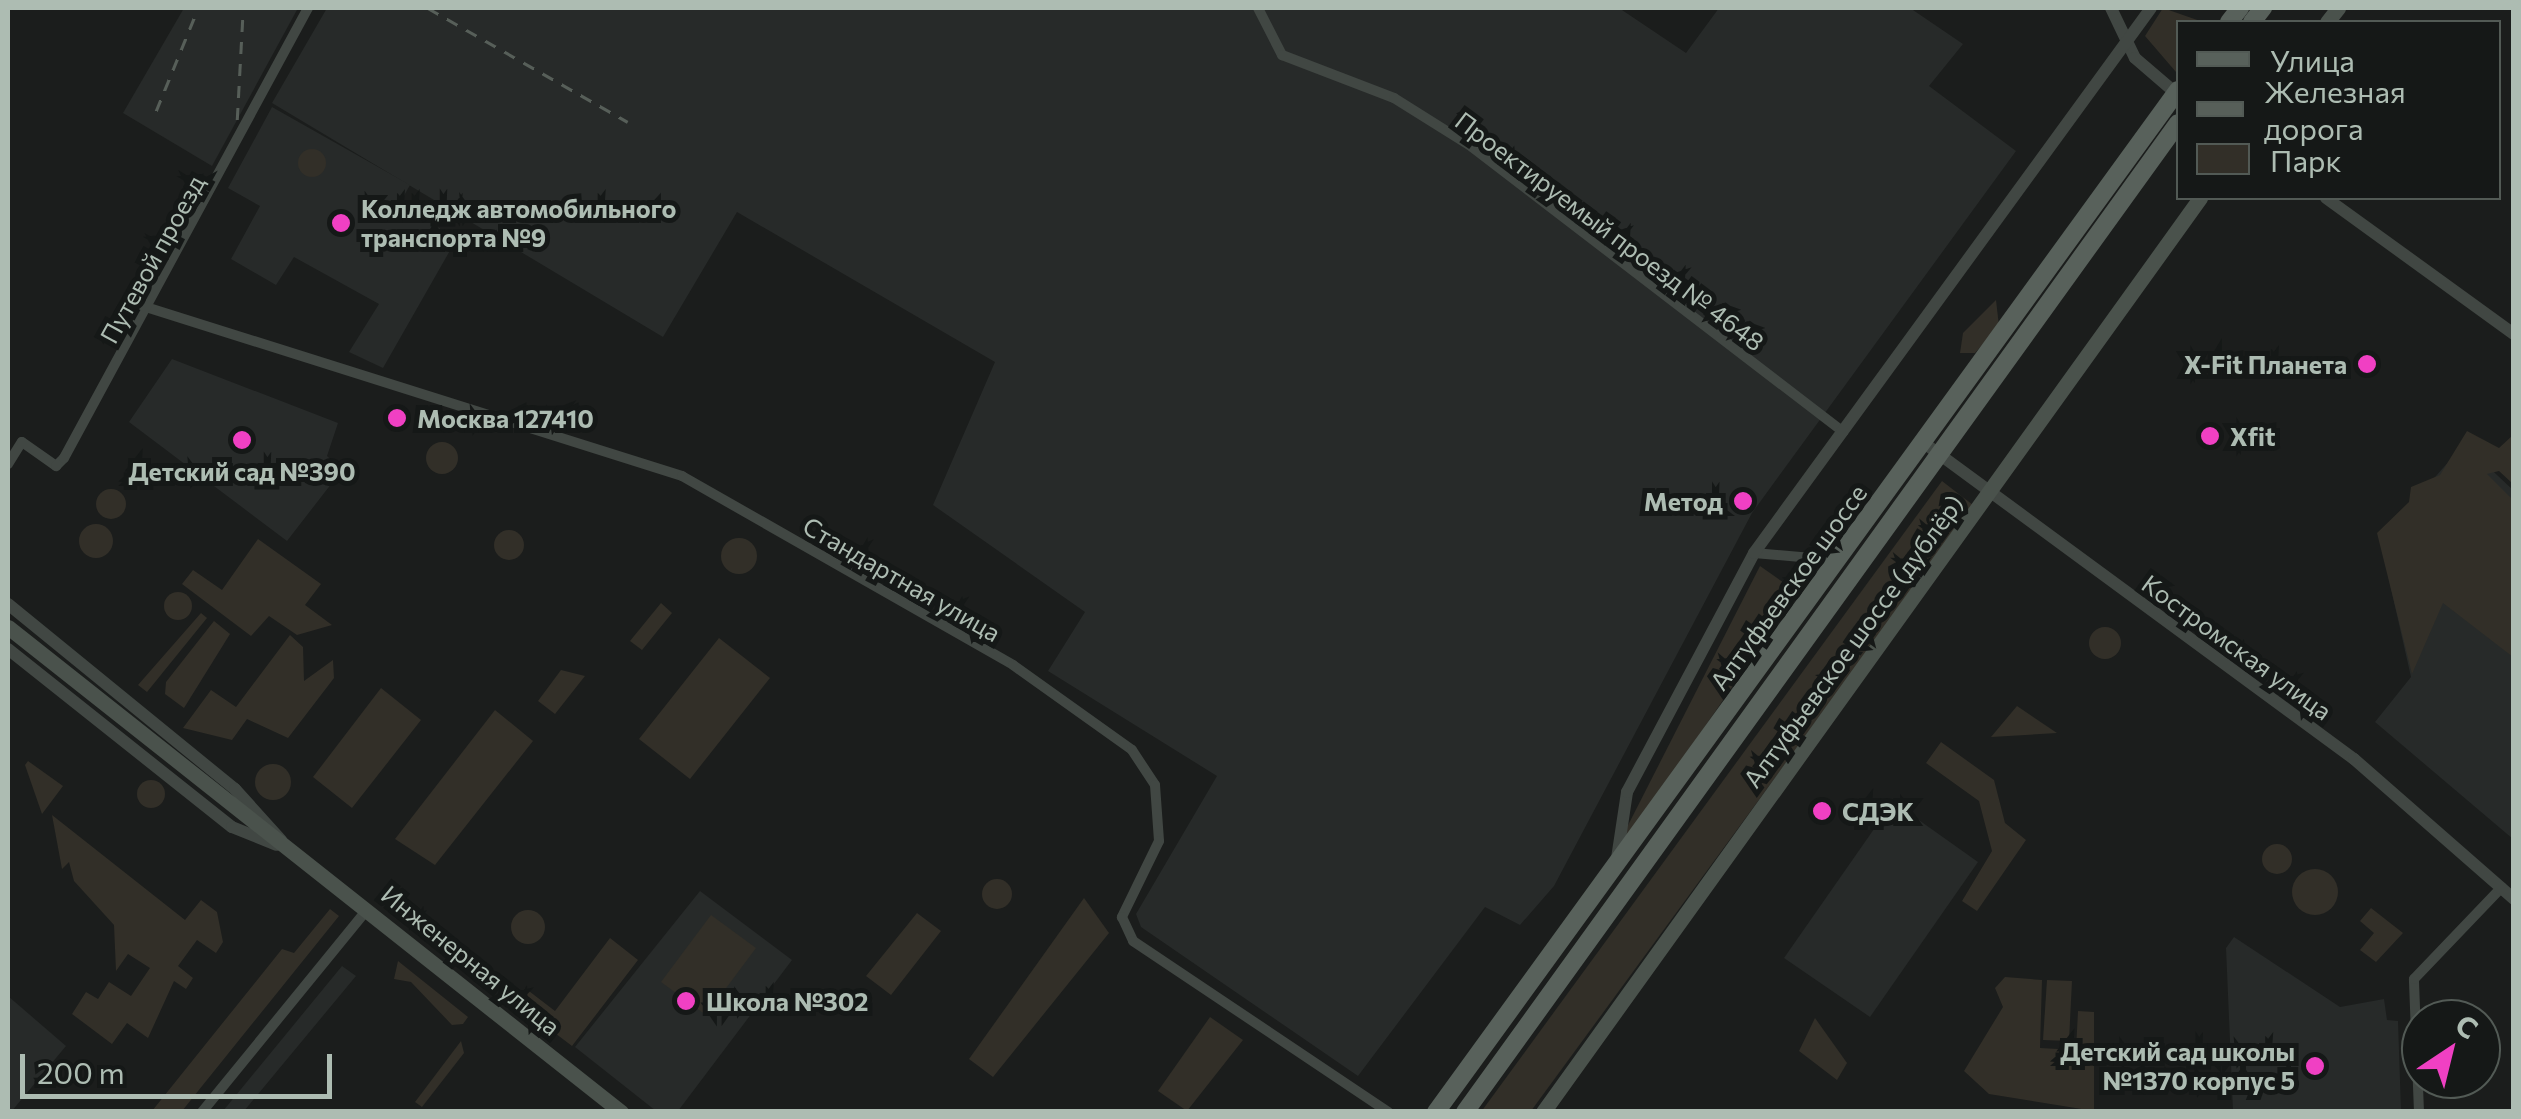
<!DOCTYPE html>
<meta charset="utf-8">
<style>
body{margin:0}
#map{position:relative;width:2521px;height:1119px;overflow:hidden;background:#1b1d1c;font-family:Commissioner,sans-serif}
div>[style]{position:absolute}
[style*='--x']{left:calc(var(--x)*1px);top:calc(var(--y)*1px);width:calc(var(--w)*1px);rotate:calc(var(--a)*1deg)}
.built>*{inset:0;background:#272a29}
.green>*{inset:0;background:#322f28}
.round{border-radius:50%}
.minor>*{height:10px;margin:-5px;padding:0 5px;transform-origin:5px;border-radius:5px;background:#414743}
.tertiary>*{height:12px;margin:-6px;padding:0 6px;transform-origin:6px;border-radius:6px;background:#414743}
.secondary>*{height:15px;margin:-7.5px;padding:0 7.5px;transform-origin:7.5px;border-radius:7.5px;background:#4a524c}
.primary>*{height:18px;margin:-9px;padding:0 9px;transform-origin:9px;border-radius:9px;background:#58615b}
.rail>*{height:2.5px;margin-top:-1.25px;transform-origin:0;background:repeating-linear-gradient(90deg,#575f59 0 12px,transparent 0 22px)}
.dots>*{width:28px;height:28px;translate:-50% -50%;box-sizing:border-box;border:5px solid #151817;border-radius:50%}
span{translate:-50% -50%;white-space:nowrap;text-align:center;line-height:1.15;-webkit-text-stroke:10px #151817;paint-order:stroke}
.poi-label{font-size:25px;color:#adbcb2;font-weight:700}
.left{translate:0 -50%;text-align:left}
.right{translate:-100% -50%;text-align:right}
.street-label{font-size:25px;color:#adbcb2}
.frame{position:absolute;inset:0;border:10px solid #adbcb2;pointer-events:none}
.legend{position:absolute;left:2176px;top:20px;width:325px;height:180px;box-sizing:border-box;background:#151817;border:2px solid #525a55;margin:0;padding:12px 18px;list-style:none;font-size:30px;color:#adbcb2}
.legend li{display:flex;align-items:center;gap:20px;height:50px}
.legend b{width:50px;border:2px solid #525a55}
.north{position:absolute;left:2401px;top:999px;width:100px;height:100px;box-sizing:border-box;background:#151817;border:2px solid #525a55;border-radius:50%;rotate:35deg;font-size:28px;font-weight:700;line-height:40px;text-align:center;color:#adbcb2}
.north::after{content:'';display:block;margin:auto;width:35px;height:45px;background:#f040c3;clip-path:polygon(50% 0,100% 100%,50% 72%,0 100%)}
.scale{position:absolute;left:20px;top:1054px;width:312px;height:45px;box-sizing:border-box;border:5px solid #adbcb2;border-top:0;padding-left:12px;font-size:30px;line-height:35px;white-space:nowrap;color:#adbcb2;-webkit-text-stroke:8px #151817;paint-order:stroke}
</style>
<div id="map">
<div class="built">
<i style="clip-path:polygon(184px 8px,298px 8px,212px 166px,123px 113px)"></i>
<i style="clip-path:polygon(327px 8px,1619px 8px,1686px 53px,1719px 8px,1910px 8px,1963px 44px,1929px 86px,2016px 151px,1752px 513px,1554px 886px,1520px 925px,1485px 907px,1358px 1076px,1141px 927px,1136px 914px,1217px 776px,1048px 671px,1085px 612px,933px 505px,995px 362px,737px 212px,663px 337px,272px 103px)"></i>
<i style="clip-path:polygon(272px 107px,410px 185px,401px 201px,456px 240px,383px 368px,349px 352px,379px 304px,294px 257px,276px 285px,231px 259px,260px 206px,228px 188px)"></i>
<i style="clip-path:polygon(172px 359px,338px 423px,327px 456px,342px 470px,287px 541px,129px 422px)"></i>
<i style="clip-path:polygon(2464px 444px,2513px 490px,2513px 839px,2375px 722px,2411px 677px,2380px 540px)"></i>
<i style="clip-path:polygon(1916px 818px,1978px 862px,1870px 1017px,1784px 958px,1874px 829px)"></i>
<i style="clip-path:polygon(700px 891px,792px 960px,678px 1111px,656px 1111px,575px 1047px)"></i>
<i style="clip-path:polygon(2234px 937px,2340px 1007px,2384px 999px,2387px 1020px,2398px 1021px,2401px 1111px,2233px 1111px,2226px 948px)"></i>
<i style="clip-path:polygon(342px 966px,356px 976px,244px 1111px,223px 1111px)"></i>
<i style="clip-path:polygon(8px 996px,66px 1046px,11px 1112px,8px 1111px)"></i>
</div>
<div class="green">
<i style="clip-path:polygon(2163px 8px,2203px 22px,2178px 22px,2176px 72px,2145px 36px)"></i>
<i class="round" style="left:298px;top:149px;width:28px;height:28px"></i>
<i style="clip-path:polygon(1996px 300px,1999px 326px,1975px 353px,1960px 353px,1963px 333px)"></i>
<i style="clip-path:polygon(2467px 431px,2499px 448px,2513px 435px,2513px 484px,2499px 471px,2487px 474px,2513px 500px,2513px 657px,2443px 603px,2412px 674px,2377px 533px,2409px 502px,2411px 487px,2440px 475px)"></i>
<i class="round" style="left:426px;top:442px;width:32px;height:32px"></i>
<i style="clip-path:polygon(1942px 481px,1973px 505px,1846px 681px,1531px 1111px,1481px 1112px)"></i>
<i class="round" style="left:96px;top:489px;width:30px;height:30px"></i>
<i class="round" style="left:79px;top:524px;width:34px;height:34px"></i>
<i class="round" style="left:494px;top:530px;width:30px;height:30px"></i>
<i class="round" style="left:721px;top:538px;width:36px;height:36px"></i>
<i style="clip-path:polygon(258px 539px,321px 584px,305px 605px,332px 625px,297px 635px,269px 616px,251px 636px,182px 584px,193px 570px,222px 590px)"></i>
<i style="clip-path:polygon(1760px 566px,1797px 592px,1624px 845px,1621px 839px)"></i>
<i class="round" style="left:164px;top:592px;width:28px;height:28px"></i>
<i style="clip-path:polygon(661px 603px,672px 613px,642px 650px,630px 641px)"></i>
<i style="clip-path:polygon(201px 613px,207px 618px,147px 692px,138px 685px)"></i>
<i style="clip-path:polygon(214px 621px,230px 634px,184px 708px,165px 694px,166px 682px)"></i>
<i class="round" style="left:2089px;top:627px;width:32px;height:32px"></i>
<i style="clip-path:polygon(290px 635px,303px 647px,304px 681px,333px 660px,334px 678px,288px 738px,247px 719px,232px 740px,183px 728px,211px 690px,236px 707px)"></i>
<i style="clip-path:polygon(719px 638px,770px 678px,690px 779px,639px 739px)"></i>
<i style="clip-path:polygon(561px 670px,585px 676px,555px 714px,538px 701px)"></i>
<i style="clip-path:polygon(381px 688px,421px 720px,352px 808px,313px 777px)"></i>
<i style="clip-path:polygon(2017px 706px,2057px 733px,1991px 737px)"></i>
<i style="clip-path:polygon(495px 710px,533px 741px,435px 865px,395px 839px)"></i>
<i style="clip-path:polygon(1941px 742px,1994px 780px,2005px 823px,2026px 840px,1977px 911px,1962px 901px,1992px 851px,1979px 801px,1926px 763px)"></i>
<i style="clip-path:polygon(28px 761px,63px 786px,42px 814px,25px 765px)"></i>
<i class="round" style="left:255px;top:764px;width:36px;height:36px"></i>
<i class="round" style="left:137px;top:780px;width:28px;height:28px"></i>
<i style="clip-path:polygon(52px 815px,185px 920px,201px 900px,217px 912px,223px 942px,216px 953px,197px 940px,178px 966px,193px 978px,186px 989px,174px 981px,148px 1038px,127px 1023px,112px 1044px,72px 1014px,86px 992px,98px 999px,109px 982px,131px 996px,150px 968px,128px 954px,116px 971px,114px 925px,74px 881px,69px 862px,62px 869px)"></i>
<i class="round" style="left:2262px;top:844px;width:30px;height:30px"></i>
<i class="round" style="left:2292px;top:869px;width:46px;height:46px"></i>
<i class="round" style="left:982px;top:879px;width:30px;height:30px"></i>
<i style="clip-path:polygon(1084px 898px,1109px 933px,993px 1077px,969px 1059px)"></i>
<i style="clip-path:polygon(2371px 908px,2403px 933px,2376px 962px,2360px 950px,2374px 933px,2360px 921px)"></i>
<i style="clip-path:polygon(330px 909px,339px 916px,182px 1111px,152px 1111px,282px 949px,294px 953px)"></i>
<i class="round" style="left:511px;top:910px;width:34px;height:34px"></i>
<i style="clip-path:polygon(917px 913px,941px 931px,891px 995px,866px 976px)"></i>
<i style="clip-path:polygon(711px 915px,756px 948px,706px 1015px,661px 982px)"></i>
<i style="clip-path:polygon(610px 938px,638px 960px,572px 1046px,514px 1002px,525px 988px,555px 1011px)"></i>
<i style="clip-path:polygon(398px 961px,468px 1017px,463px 1024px,452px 1025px,411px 982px,394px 979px)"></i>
<i style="clip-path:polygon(2005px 977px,2042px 980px,2040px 1048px,2076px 1050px,2078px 1011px,2094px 1012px,2094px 1111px,1989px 1094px,1964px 1071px,2003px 1007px,1995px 988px)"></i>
<i style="clip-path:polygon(2047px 980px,2072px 981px,2069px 1041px,2043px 1040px)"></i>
<i style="clip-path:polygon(1210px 1017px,1243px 1040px,1187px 1111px,1158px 1091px)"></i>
<i style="clip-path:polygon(1815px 1018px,1847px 1063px,1837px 1080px,1799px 1051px)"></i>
<i style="clip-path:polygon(461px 1041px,464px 1053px,422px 1107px,415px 1102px)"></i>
</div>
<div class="minor">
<i style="--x:1258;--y:8;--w:53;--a:62.9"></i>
<i style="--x:1282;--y:55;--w:120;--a:21"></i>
<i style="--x:1394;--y:98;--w:92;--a:32.1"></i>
<i style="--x:1472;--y:147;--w:468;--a:37.5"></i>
<i style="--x:149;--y:308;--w:559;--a:17.49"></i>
<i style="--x:682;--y:476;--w:381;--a:29.7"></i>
<i style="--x:1013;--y:665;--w:146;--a:35.5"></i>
<i style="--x:1132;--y:750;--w:42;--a:56.7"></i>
<i style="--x:1155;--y:785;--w:56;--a:85.9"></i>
<i style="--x:1159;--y:841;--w:85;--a:116"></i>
<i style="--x:1122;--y:917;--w:26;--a:65"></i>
<i style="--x:1133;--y:941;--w:307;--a:33.8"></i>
<i style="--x:8;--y:464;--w:26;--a:-58"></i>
<i style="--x:22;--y:442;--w:42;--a:35.2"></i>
<i style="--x:56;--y:466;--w:11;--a:-45"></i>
<i style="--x:64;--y:458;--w:512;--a:-61.53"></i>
<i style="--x:1754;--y:553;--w:81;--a:4.9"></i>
<i style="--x:202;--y:1112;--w:261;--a:-50.8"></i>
<i style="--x:2419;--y:1112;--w:133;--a:-92.2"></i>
<i style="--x:2414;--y:979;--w:127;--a:-46.3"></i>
</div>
<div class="tertiary">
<i style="--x:2111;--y:8;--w:55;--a:64.4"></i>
<i style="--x:2135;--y:58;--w:57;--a:40.7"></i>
<i style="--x:2326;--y:198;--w:232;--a:35.9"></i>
<i style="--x:1924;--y:443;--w:534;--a:36.31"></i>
<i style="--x:2354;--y:759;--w:213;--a:41.2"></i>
<i style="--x:8;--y:604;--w:293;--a:39.2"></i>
<i style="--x:235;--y:789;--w:69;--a:48"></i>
<i style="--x:8;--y:649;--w:286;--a:38.5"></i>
<i style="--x:232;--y:827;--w:48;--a:21.8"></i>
<i style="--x:1616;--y:865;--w:74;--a:-81.4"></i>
<i style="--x:1627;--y:792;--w:271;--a:-62"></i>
<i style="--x:1754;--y:553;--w:674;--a:-53.93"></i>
</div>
<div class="secondary">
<i style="--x:2327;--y:22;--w:18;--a:-52"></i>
<i style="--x:8;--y:627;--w:782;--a:38.35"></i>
<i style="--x:1543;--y:1112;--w:1126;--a:-54.29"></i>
</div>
<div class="primary">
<i style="--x:2229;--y:22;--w:18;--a:-52"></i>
<i style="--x:2252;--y:22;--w:18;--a:-52"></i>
<i style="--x:1436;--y:1112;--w:1263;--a:-54.02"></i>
<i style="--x:1465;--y:1112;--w:1219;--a:-54.21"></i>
</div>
<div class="rail">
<i style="--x:428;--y:8;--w:230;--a:29.7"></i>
<i style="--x:156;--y:111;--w:111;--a:-67.8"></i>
<i style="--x:237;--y:120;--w:112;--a:-86.9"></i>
</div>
<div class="dots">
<i style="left:341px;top:223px;background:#f040c3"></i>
<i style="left:2367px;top:364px;background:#f040c3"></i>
<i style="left:397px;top:418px;background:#f040c3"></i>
<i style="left:2210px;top:436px;background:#f040c3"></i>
<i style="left:242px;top:440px;background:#f040c3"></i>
<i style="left:1743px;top:501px;background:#f040c3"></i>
<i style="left:1822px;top:811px;background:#f040c3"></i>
<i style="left:686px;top:1001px;background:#f040c3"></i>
<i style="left:2315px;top:1066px;background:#f040c3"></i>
</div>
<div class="poi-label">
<span class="left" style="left:361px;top:223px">Колледж автомобильного<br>транспорта №9</span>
<span class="right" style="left:2347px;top:364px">X-Fit Планета</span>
<span class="left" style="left:417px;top:418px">Москва 127410</span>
<span class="left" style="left:2230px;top:436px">Xfit</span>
<span style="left:242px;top:471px">Детский сад №390</span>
<span class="right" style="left:1723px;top:501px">Метод</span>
<span class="left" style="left:1842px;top:811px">СДЭК</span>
<span class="left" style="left:706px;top:1001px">Школа №302</span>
<span class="right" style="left:2295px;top:1066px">Детский сад школы<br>№1370 корпус 5</span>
</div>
<div class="street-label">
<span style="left:1610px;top:231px;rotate:37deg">Проектируемый проезд № 4648</span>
<span style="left:152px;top:259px;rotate:-61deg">Путевой проезд</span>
<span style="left:902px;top:579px;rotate:30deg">Стандартная улица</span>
<span style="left:1788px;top:587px;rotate:-54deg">Алтуфьевское шоссе</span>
<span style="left:1853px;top:641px;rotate:-54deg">Алтуфьевское шоссе (дублёр)</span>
<span style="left:2237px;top:647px;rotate:36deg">Костромская улица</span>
<span style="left:471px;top:960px;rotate:39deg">Инженерная улица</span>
</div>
<div class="frame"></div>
<ul class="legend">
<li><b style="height:12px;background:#58615b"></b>Улица</li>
<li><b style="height:12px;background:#575f59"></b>Железная дорога</li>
<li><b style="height:28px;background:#322f28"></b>Парк</li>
</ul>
<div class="north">С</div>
<div class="scale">200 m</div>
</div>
